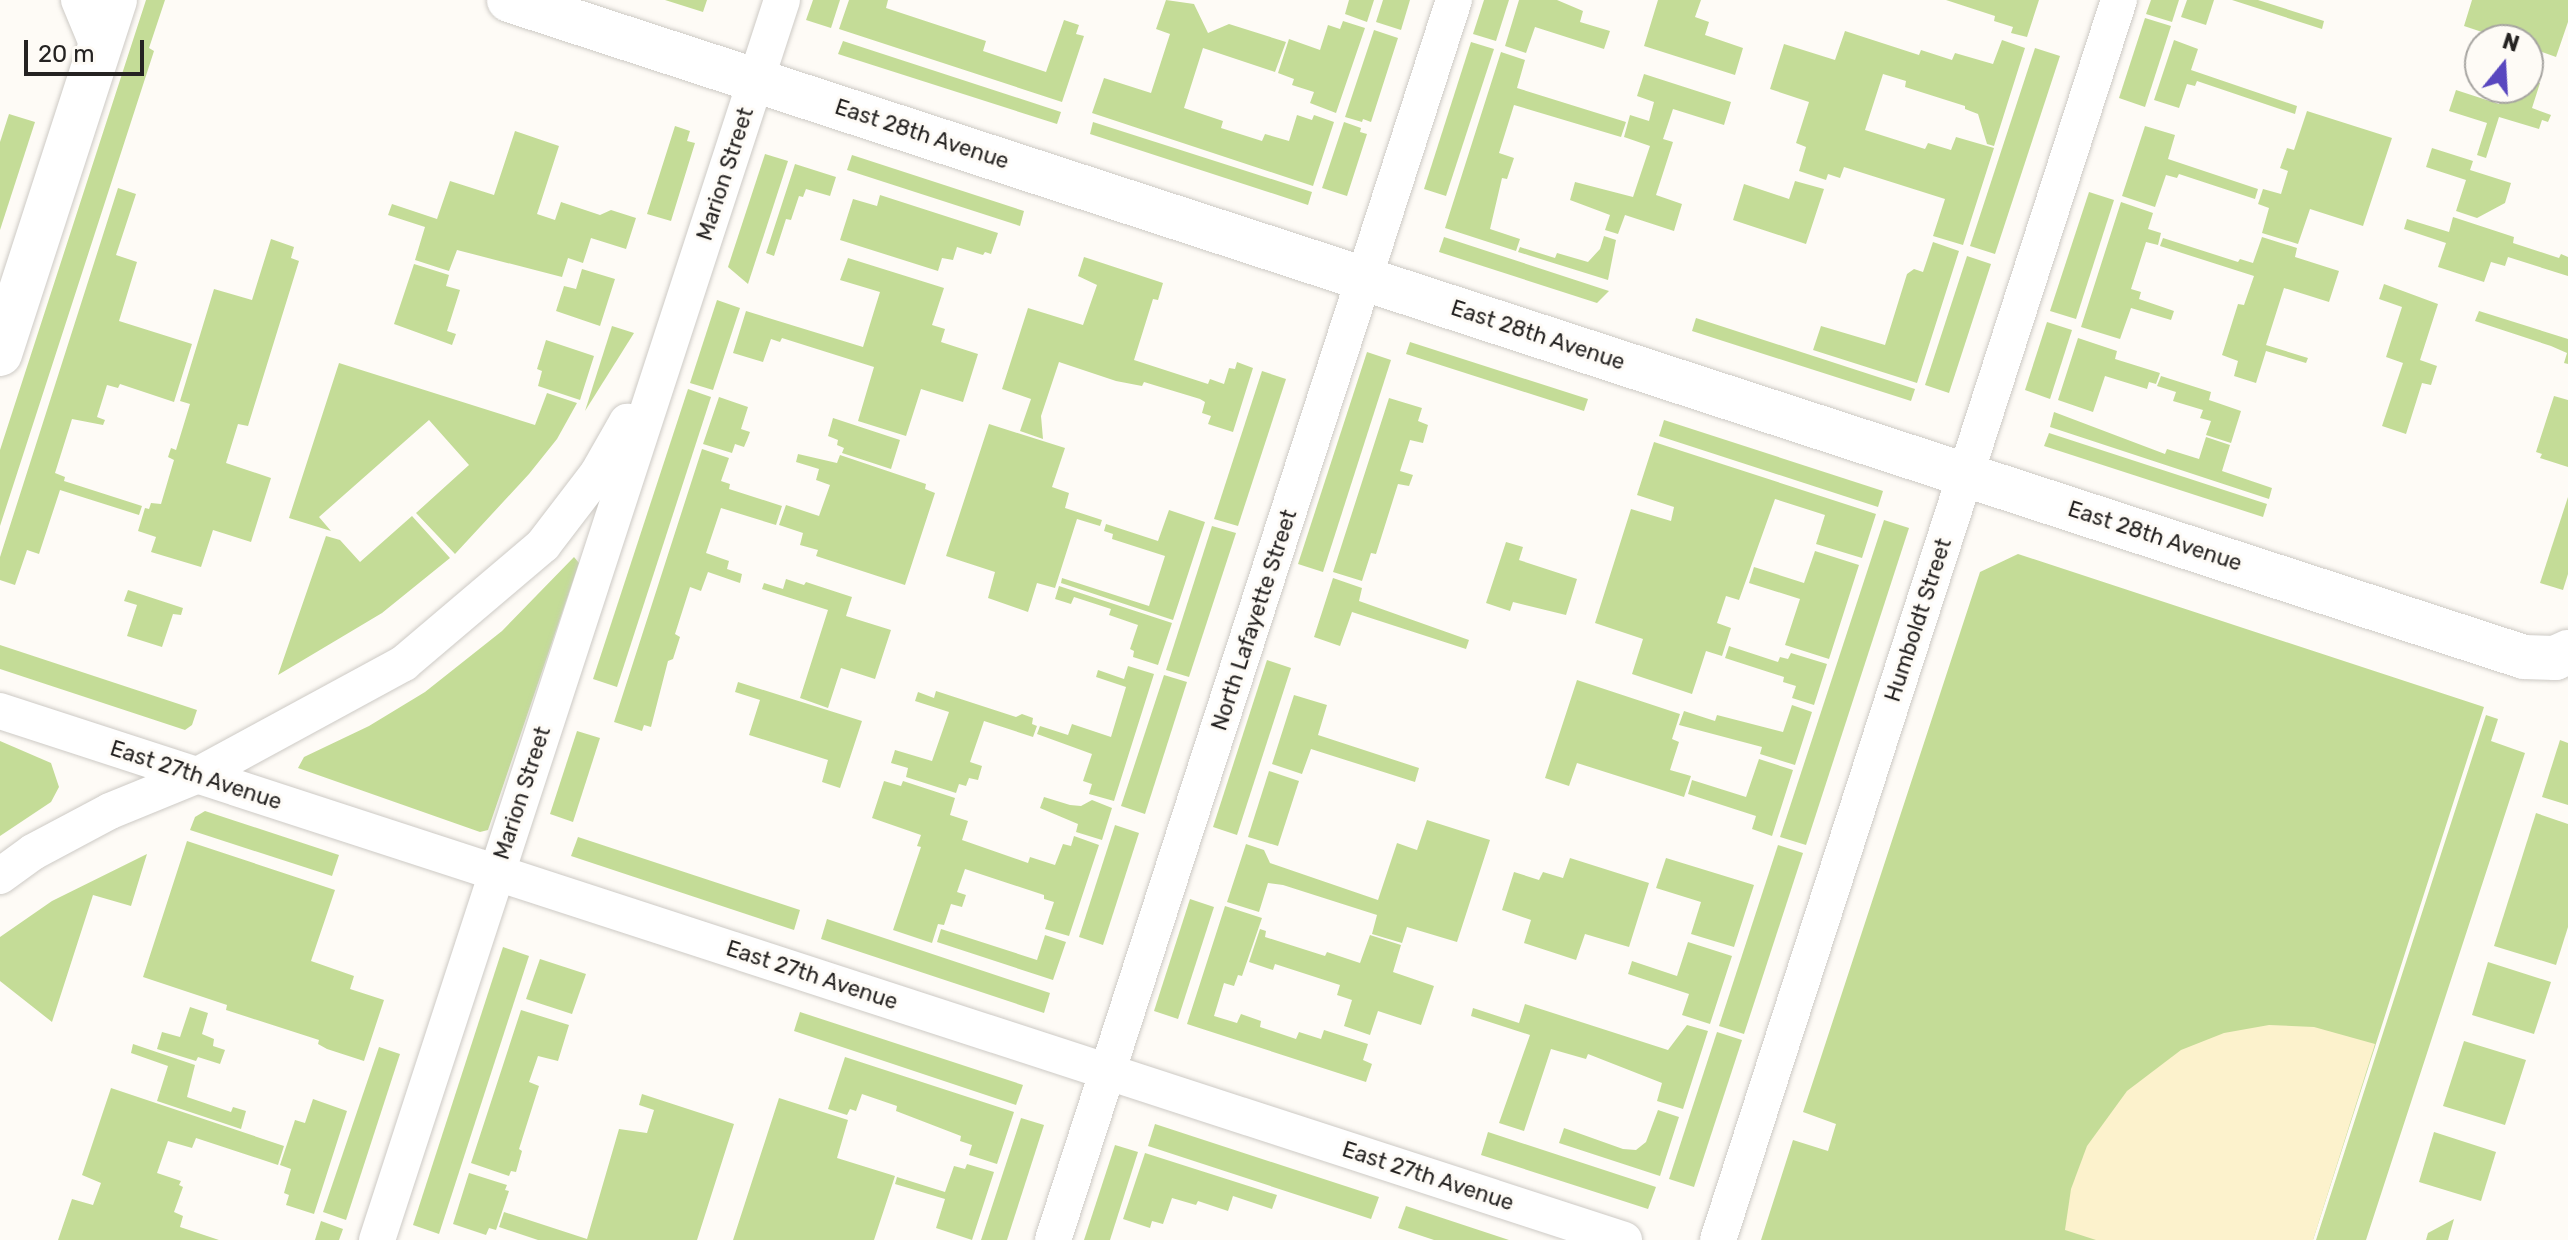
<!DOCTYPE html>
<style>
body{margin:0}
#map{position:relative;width:2568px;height:1240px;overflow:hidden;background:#fefbf6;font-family:Rubik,sans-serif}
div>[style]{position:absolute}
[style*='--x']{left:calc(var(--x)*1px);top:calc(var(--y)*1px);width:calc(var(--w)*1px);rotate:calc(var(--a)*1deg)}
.green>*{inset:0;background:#c4dc97}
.sand>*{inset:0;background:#fcf2cc}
.roads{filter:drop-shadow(0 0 2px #cdcac5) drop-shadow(0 0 2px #cdcac5)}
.street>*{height:36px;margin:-18px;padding:0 18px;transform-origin:18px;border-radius:18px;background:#fff}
.secondary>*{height:44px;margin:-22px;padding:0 22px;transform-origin:22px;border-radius:22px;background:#fff}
span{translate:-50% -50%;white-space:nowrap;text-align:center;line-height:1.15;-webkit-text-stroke:6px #fefbf6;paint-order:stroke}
.street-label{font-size:22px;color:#252322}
.north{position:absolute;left:2464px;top:24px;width:80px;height:80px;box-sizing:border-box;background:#fefbf6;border:2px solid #a7a5a1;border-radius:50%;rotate:18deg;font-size:22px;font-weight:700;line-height:32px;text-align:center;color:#252322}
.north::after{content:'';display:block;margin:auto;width:28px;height:36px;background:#5947bf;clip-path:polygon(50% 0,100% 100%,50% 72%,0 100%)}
.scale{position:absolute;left:24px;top:40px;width:120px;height:36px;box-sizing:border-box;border:4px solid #252322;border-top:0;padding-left:10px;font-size:24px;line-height:28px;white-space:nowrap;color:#252322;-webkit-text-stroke:6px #fefbf6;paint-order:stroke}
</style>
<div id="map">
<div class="green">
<i style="clip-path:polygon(146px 0,165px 0,149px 48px,154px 51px,0 526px,0 450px)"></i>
<i style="clip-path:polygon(665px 0,707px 0,703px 12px)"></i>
<i style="clip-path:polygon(813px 0,840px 0,831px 28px,806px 20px)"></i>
<i style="clip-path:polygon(849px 0,888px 0,886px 8px,986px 41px,983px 51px,1046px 72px,1064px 20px,1079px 25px,1076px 34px,1084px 36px,1062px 102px,839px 29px)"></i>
<i style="clip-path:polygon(1166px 0,1194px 4px,1208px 33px,1229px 24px,1286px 42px,1275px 72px,1203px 48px,1184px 108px,1223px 121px,1221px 128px,1262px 141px,1265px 134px,1289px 141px,1297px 115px,1312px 120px,1314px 115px,1334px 122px,1313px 186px,1092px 113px,1104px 78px,1151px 93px,1170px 34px,1156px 29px)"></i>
<i style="clip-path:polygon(1349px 0,1374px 0,1367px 22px,1345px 14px)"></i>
<i style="clip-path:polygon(1383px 0,1410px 0,1401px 30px,1376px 22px)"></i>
<i style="clip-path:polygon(1484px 0,1509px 0,1496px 41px,1473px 34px)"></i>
<i style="clip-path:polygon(1519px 0,1557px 0,1583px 11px,1580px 22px,1610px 31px,1604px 49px,1535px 27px,1526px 53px,1505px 46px)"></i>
<i style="clip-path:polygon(1658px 0,1701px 0,1695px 17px,1709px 22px,1705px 35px,1743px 48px,1735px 75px,1644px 46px)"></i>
<i style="clip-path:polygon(1946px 0,2039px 0,2027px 37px,2011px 33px,2013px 27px,1994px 21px,1995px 16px)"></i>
<i style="clip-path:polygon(2151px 0,2179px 0,2172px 22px,2146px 14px)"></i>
<i style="clip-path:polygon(2187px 0,2214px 0,2206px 25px,2181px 17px)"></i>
<i style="clip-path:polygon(2232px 0,2258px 0,2324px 21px,2322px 29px)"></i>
<i style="clip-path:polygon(2472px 0,2568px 0,2568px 22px,2556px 57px,2528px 47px,2528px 40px,2506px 40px,2464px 26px)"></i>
<i style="clip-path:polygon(2145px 18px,2171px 26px,2145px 107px,2119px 98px)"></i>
<i style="clip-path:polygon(1343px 21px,1365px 28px,1336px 113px,1310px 103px,1314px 92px,1292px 85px,1294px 79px,1278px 73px,1289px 39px,1320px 50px,1328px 25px,1340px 29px)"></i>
<i style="clip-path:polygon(1374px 30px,1398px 38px,1371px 122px,1363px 119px,1362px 122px,1345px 117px)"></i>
<i style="clip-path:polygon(1845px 31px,1919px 55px,1921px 50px,1952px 60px,1955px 53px,1993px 64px,2002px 40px,2025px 48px,1994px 146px,1987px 144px,1978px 114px,1965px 109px,1965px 106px,1905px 87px,1906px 81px,1883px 74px,1865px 130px,1925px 149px,1928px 143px,1951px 150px,1956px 137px,1994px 148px,1963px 245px,1933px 236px,1945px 199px,1844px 167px,1840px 178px,1828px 174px,1826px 180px,1799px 171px,1806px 147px,1796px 143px,1809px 102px,1770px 89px,1784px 44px,1835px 60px)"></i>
<i style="clip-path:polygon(2174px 40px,2198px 49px,2191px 70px,2297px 106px,2295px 114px,2197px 81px,2195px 86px,2187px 84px,2179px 108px,2154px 100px)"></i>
<i style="clip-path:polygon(843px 41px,1061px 112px,1057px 124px,838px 54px)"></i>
<i style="clip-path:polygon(1471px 42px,1494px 49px,1446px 196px,1424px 189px)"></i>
<i style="clip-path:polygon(2035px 48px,2060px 56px,1995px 254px,1970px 246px)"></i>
<i style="clip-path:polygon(1501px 52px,1525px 60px,1517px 88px,1626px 122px,1621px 137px,1514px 105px,1499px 153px,1514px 158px,1507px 179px,1502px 178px,1490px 229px,1520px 239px,1516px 251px,1445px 228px)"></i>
<i style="clip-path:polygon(1644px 74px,1731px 102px,1724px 125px,1673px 109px,1663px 139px,1673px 142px,1656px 195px,1682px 204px,1674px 231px,1625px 215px,1618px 234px,1605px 230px,1610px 215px,1570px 200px,1575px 182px,1633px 197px,1650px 146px,1624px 137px,1630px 115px,1649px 121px,1654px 102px,1637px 96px)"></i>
<i style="clip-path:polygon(2528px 79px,2540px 83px,2532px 108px,2551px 115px,2548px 122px,2542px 120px,2539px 129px,2499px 117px,2486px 158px,2477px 155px,2487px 123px,2449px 111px,2456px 90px,2499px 104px,2504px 88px,2528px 88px)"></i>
<i style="clip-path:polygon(2307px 111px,2392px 138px,2363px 226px,2310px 209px,2298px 244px,2262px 233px,2269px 208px,2258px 204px,2263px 189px,2281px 194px,2288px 171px,2280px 168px,2287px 148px,2294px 150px)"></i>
<i style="clip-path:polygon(9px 114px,35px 122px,0 230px,0 142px)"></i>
<i style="clip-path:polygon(1093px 122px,1312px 192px,1308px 205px,1090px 134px)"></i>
<i style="clip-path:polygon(1344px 122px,1361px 128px,1360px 132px,1367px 134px,1347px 196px,1322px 188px)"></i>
<i style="clip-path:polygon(675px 126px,690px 131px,687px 141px,695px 143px,671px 221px,647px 214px)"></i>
<i style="clip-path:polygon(2145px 126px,2175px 135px,2168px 159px,2258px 189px,2255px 199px,2179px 174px,2177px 178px,2166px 175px,2155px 207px,2122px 196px)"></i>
<i style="clip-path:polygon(515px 131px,559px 146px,537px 214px,555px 220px,561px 202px,600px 215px,611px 210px,636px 218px,626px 249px,591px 238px,583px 263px,568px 258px,562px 277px,457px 250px,449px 271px,415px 260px,425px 227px,388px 215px,392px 204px,437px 219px,450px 181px,494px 195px)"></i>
<i style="clip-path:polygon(2432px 148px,2473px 161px,2470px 170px,2511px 183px,2505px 203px,2477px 218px,2456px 211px,2466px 180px,2426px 167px)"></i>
<i style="clip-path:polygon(765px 154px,788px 161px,748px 284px,728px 267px)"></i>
<i style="clip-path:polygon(852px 155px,1024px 211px,1020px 226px,847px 170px)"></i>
<i style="clip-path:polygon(795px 164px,836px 177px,830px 196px,806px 189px,803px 197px,799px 196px,791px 220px,786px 219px,774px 256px,766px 253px)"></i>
<i style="clip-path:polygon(1795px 181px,1824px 189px,1806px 244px,1733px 220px,1744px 184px,1789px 199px)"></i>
<i style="clip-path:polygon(118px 188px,136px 194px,116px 255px,137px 262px,119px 321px,192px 344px,174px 402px,120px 384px,118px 388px,107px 385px,97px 417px,105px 420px,103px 425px,72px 419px,55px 473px,65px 477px,64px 481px,142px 506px,139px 515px,60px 490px,39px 554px,27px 550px,15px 585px,0 580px,0 557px)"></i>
<i style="clip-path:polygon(2089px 192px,2114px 200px,2076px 319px,2050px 311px)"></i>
<i style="clip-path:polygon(880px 195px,998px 233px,991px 254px,985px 252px,983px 255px,957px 247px,953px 260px,942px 258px,938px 271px,840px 240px,853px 199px,877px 206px)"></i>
<i style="clip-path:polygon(2121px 202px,2153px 213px,2148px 229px,2161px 233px,2158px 245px,2146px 242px,2131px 289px,2141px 292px,2139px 299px,2174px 311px,2171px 320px,2131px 308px,2120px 339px,2081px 327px)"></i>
<i style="clip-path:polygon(2453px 217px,2514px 237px,2513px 243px,2559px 258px,2561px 254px,2568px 257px,2568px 276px,2508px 257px,2505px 266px,2491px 262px,2484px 282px,2438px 267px,2446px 243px,2404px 229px,2407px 219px,2449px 232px)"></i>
<i style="clip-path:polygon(1604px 236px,1616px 240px,1608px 280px,1518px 252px,1520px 247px,1555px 258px,1557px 253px,1588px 262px,1600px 249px)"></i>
<i style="clip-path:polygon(1444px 237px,1609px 291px,1597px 303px,1439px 252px)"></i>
<i style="clip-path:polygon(2262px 237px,2297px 248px,2295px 257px,2339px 271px,2329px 302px,2284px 288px,2266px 345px,2308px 358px,2306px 363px,2266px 351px,2256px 383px,2234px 376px,2238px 361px,2222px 355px,2238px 304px,2244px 305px,2254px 276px,2160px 246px,2163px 238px,2238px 262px,2240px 259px,2253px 263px)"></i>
<i style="clip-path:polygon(271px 239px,294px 247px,291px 258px,299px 261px,248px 426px,238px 424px,226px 463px,271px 478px,251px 542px,213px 530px,201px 567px,151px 552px,156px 537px,138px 531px,145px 508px,149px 509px,151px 503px,161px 504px,174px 460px,168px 457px,171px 448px,176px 450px,190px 404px,180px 401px,214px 289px,252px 300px)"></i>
<i style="clip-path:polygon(1933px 242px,1959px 251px,1917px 383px,1813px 350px,1821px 326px,1885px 345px,1907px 274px,1914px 269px,1923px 272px)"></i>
<i style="clip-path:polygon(1967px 256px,1991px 264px,1949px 393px,1925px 385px)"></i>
<i style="clip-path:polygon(1084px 257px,1163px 283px,1158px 300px,1153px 299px,1134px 360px,1208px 384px,1210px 379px,1224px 384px,1229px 368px,1235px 369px,1237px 362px,1253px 368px,1233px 432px,1208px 424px,1211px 416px,1202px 413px,1205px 402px,1200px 399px,1144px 382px,1142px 386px,1116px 381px,1059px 362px,1041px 416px,1043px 439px,1020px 431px,1031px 399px,1002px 389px,1028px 308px,1083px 325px,1097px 285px,1078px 276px)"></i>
<i style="clip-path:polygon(848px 258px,944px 288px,932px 325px,945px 329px,941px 342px,978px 354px,963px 402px,921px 389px,906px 436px,858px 421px,874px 367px,782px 338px,780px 342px,771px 339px,763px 362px,733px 353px,746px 311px,863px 347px,880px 292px,840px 280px)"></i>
<i style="clip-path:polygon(414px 264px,449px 275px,446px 286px,460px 290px,447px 331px,456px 334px,452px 345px,394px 324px)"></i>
<i style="clip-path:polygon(582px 269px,615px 279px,600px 326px,556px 311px,564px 286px,576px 289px)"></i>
<i style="clip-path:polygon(2384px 284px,2438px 304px,2420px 360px,2437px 366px,2431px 385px,2422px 383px,2406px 434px,2382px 426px,2403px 363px,2386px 357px,2402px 307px,2379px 299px)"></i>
<i style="clip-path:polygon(717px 300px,740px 308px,713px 390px,690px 383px)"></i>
<i style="clip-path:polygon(2479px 311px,2568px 339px,2568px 364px,2564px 363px,2567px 353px,2551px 346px,2475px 321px)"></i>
<i style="clip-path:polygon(1696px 318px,1915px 389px,1911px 401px,1692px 331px)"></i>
<i style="clip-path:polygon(2047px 322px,2072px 330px,2050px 399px,2025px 390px)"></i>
<i style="clip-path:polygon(612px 326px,634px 333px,585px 411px)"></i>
<i style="clip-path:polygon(2078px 338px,2117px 351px,2115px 359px,2160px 373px,2156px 384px,2149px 382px,2147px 389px,2105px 376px,2093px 412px,2058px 400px)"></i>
<i style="clip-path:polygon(546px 340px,594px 356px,580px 400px,538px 386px,542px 371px,537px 369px)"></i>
<i style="clip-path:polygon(1410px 342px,1588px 399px,1584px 411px,1406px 354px)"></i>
<i style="clip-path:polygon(1367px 352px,1391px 360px,1323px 572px,1298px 564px)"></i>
<i style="clip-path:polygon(339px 363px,535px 425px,547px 393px,577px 403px,557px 439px,529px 474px,455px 554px,416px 513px,469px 465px,429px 420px,319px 517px,331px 531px,289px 518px)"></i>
<i style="clip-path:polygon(1262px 371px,1286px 379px,1238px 526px,1214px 519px)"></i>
<i style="clip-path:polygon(2161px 376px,2211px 392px,2209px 400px,2241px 411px,2231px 443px,2206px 435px,2211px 421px,2200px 418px,2203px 410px,2173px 401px,2176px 392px,2157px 386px)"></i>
<i style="clip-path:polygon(688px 389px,711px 397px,617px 687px,593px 679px)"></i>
<i style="clip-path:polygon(2554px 396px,2568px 400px,2568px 467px,2540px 458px,2542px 454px,2536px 452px)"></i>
<i style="clip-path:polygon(719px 397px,748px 407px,741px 429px,750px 432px,747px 440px,744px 447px,735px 444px,732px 453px,703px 444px)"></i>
<i style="clip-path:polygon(1389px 398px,1422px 408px,1418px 421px,1428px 425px,1423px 443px,1410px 440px,1400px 471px,1413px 475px,1409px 486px,1398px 484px,1376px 554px,1371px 553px,1362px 581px,1333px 572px)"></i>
<i style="clip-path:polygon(2054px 412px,2165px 454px,2167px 449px,2199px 459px,2206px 437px,2230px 445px,2222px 471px,2272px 488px,2269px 499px,2050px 427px)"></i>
<i style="clip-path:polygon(833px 418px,900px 440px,891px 469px,842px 453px,844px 448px,837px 445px,838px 440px,828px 436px)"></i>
<i style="clip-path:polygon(1664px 420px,1883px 491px,1878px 507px,1659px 436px)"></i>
<i style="clip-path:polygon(989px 424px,1065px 448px,1052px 487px,1069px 493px,1065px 508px,1102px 520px,1100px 526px,1077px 519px,1055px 588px,1037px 583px,1028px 612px,988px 598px,995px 572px,946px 556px)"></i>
<i style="clip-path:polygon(2049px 433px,2267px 504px,2263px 517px,2044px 446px)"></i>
<i style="clip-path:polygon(1654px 442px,1876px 514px,1862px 558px,1816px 544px,1825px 515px,1775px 499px,1739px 600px,1726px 596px,1717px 623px,1731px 628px,1722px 656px,1706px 651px,1692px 694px,1632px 674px,1643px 639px,1595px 623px,1631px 509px,1671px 521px,1674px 507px,1637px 495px)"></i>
<i style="clip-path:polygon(702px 449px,729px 458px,721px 481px,730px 484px,729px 489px,782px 506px,776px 525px,721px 508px,706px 553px,729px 561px,727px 569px,742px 574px,740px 583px,708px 572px,701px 591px,690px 587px,675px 634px,680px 637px,673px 659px,668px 661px,651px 727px,644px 725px,642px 731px,614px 722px)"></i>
<i style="clip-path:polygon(798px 454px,837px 463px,840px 455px,926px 484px,925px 489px,935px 493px,905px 585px,816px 556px,818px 550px,800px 545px,803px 533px,779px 525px,786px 505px,819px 516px,830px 485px,816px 480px,819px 469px,796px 462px)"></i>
<i style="clip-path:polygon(2568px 497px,2568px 574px,2563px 590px,2540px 583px)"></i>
<i style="clip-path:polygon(1169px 510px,1205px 522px,1173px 620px,1061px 583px,1062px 578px,1149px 606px,1165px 556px,1112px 539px,1113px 534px,1104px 531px,1106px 524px,1158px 541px)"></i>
<i style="clip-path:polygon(412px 516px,450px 558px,382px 613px,278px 675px,326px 536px,340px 540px,360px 562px)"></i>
<i style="clip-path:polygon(1884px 520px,1909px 528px,1806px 845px,1780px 837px)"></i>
<i style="clip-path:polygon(1212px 526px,1236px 533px,1189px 677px,1166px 670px)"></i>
<i style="clip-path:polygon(1506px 542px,1523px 547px,1519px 560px,1577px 579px,1566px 615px,1513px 602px,1510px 611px,1486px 603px)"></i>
<i style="clip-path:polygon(1815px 551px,1859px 565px,1829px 659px,1785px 645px,1800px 599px,1749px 583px,1754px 567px,1804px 583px)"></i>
<i style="clip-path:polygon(2018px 554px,2484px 707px,2313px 1240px,1761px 1240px,1793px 1140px,1828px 1151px,1836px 1124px,1803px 1112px,1980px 572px)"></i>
<i style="clip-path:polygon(574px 557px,579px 563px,488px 830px,480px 832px,298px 768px,304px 757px,369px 726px,425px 692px,502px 631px)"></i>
<i style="clip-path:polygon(1333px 578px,1362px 588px,1359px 601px,1469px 640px,1466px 649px,1352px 612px,1340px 646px,1314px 637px)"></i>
<i style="clip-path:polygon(786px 579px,804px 585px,806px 582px,852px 597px,846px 616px,891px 630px,875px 679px,841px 668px,828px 708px,800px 698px,828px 610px,762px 589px,764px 583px,783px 589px)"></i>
<i style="clip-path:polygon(1059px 586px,1172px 623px,1158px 665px,1133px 657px,1134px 651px,1130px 649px,1138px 625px,1109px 615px,1111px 609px,1074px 597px,1071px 604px,1055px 599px)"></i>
<i style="clip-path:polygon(128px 590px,183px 608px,181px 615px,173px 614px,162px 647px,127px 636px,137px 605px,124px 601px)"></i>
<i style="clip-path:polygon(0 645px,197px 710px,192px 725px,185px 730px,0 669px)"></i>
<i style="clip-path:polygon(1729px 646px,1778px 662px,1780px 657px,1788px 659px,1791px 653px,1827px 664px,1814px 705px,1792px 698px,1796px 686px,1783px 682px,1784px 677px,1725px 658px)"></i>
<i style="clip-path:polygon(1267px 660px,1291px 668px,1237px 835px,1213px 827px)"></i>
<i style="clip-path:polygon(1128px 666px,1154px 674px,1114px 801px,1089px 794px,1092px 784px,1083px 781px,1092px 754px,1037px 734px,1040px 726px,1068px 735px,1072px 724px,1111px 737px,1126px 687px,1096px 677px,1098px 670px,1124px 679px)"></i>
<i style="clip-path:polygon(1164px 675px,1187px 682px,1145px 814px,1121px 806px)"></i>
<i style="clip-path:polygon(1577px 680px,1680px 714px,1672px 739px,1679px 742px,1670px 770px,1691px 776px,1684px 797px,1577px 763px,1569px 786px,1545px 778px)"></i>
<i style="clip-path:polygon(738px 682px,862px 721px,840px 788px,822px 782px,828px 760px,749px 735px,760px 700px,735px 692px)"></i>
<i style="clip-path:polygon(936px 691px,1016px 717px,1022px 714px,1033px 718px,1032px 724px,1037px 726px,1033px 737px,984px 721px,970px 762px,982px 766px,978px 780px,969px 778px,966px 786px,959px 784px,956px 793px,906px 777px,908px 768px,891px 763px,895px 750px,932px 761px,949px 712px,915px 701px,918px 692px,934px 698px)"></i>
<i style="clip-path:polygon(1294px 695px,1327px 705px,1318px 735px,1419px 768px,1415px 782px,1311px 749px,1302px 774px,1272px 764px)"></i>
<i style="clip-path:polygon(1792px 705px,1812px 712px,1795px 765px,1760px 754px,1762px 747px,1679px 725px,1684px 711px,1715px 721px,1717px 715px,1783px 732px)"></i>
<i style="clip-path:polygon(2486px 715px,2498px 719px,2491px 741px,2525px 753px,2366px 1240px,2316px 1240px)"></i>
<i style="clip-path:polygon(577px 731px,600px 738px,573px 822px,550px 814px)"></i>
<i style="clip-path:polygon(2560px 740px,2568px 743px,2568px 805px,2542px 797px)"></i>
<i style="clip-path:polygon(0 741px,51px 763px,59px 787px,51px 802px,0 836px)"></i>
<i style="clip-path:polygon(1759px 759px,1793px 770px,1772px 836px,1752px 829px,1756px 816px,1688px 794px,1692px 780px,1746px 797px)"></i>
<i style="clip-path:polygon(1269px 771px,1299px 781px,1278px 846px,1248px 837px)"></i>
<i style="clip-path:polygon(884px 781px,901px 786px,903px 781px,955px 798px,950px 815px,968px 821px,962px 840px,1028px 863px,1030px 857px,1055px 865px,1063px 844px,1071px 846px,1074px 836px,1099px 845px,1069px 936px,1045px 929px,1054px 902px,1044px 899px,1044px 895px,965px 869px,957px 892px,966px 895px,962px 907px,951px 904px,944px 925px,938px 924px,932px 943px,893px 930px,921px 847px,917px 846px,921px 835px,872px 818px)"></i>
<i style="clip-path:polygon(1044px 797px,1070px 805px,1081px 806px,1092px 800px,1112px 808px,1102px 840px,1076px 832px,1078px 824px,1040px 808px)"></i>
<i style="clip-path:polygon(205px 811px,339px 855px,332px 876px,190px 830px,195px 817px)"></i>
<i style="clip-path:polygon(2536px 813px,2568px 824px,2568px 927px,2556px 965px,2494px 946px)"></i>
<i style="clip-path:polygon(1427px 820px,1490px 840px,1457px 942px,1407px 927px,1402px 943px,1372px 934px,1377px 915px,1283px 885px,1268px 883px,1259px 912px,1227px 902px,1246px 844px,1264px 850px,1270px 863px,1378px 900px,1397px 843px,1417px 850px)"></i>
<i style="clip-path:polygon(1115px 825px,1139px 833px,1103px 945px,1079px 937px)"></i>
<i style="clip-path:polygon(578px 837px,800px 910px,794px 930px,571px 856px)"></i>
<i style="clip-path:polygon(187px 841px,335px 890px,311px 961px,354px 976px,350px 989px,384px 1000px,364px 1061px,327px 1049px,318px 1044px,319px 1040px,226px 1010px,227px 1005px,143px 977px)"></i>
<i style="clip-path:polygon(1778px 845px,1803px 853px,1744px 1034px,1719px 1026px)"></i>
<i style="clip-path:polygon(147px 854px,131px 906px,93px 895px,52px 1022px,0 981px,0 937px,52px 901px)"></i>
<i style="clip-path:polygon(1570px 858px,1649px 883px,1629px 947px,1585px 934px,1576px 960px,1524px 943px,1531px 920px,1502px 910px,1514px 872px,1539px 880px,1543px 872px,1563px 878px)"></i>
<i style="clip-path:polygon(1666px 858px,1754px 885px,1734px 947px,1691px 934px,1701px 902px,1656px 888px)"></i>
<i style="clip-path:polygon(1190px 899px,1214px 907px,1178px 1019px,1154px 1011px)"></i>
<i style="clip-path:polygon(1225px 906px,1262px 918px,1242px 976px,1238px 975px,1234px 986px,1224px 983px,1214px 1016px,1237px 1023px,1241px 1014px,1261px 1021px,1260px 1027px,1296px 1039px,1299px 1032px,1321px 1039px,1324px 1030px,1368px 1044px,1363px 1060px,1372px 1064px,1366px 1082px,1187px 1024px)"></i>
<i style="clip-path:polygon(827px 919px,1050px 993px,1044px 1013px,821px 939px)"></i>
<i style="clip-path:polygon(941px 929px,1037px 960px,1045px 935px,1066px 942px,1053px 980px,937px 942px)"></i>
<i style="clip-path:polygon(1260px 929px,1266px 931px,1265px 937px,1325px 956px,1327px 952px,1360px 963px,1370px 935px,1401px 945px,1393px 972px,1434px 986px,1421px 1025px,1378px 1011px,1370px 1035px,1344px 1026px,1352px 1000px,1337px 995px,1340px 985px,1275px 964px,1273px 970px,1249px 962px)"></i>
<i style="clip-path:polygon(1688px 942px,1732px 956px,1710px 1024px,1682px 1015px,1689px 994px,1628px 974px,1632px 961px,1677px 976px)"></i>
<i style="clip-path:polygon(503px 947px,529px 956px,439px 1234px,413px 1225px)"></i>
<i style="clip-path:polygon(540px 959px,586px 974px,572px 1014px,526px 999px)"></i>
<i style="clip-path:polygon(2488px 962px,2551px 982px,2534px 1034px,2472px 1015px)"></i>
<i style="clip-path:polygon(1525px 1004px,1668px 1050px,1687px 1025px,1708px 1031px,1683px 1109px,1657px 1101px,1662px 1083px,1588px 1054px,1586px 1059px,1551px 1049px,1524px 1131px,1499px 1123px,1530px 1035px,1471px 1016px,1473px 1008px,1519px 1023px)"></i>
<i style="clip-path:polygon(190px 1007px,208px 1013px,202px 1034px,214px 1039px,213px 1046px,225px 1050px,220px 1064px,198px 1057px,196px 1061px,157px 1049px,162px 1032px,180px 1037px)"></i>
<i style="clip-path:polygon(521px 1010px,569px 1025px,558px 1061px,538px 1056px,529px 1082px,539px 1086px,519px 1149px,522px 1151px,516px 1172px,511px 1171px,509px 1176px,471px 1163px)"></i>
<i style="clip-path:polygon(800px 1012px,1023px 1085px,1016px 1105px,794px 1031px)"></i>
<i style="clip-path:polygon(1717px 1032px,1742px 1040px,1694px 1187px,1669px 1179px)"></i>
<i style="clip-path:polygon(2464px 1041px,2526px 1060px,2505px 1125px,2443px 1106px)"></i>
<i style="clip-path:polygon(133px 1044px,195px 1065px,187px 1097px,231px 1112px,233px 1107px,246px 1111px,241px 1129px,157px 1101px,168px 1066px,131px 1053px)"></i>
<i style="clip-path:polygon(379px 1047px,400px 1054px,346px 1220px,323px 1212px)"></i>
<i style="clip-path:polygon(845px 1057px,1014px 1112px,997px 1164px,969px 1155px,972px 1145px,960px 1141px,961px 1136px,896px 1111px,897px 1106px,862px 1094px,856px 1111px,850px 1109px,847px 1115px,828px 1109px)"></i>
<i style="clip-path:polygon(111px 1088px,284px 1146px,278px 1165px,196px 1138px,192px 1148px,168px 1141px,157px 1173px,181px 1181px,179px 1185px,183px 1187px,174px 1212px,183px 1216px,180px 1227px,219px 1240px,58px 1240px,72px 1199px,93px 1205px,101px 1183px,82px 1175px)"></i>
<i style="clip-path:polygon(642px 1094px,734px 1124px,697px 1240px,538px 1240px,499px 1227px,504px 1212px,587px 1239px,619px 1129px,647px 1133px,654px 1110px,639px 1105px)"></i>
<i style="clip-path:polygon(779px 1098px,848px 1120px,837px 1158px,895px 1176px,874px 1240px,733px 1240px)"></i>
<i style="clip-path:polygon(313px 1099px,347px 1111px,314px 1214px,286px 1205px,289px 1195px,284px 1193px,291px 1169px,280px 1165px,295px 1120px,305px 1123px)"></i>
<i style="clip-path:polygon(1658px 1110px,1679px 1117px,1660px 1176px,1559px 1143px,1564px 1128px,1623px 1149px,1636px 1150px,1646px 1142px)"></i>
<i style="clip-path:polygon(1021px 1118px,1044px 1125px,1007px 1240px,981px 1240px)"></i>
<i style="clip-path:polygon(1155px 1124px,1379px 1197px,1371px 1219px,1148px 1146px)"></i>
<i style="clip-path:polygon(1488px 1132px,1656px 1187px,1648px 1209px,1481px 1155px)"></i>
<i style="clip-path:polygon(2434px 1132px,2496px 1152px,2481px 1201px,2419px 1182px)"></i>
<i style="clip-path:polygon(1115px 1145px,1138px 1152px,1110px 1240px,1084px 1240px)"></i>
<i style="clip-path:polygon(1145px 1153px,1277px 1195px,1272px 1209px,1233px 1196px,1228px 1211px,1198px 1201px,1196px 1205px,1172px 1198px,1163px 1224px,1152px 1221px,1150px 1228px,1123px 1219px)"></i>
<i style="clip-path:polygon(967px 1164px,994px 1172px,972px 1240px,936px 1228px,945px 1199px,895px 1184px,897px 1177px,945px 1192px,954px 1166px,965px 1169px)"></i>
<i style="clip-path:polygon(469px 1173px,507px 1185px,505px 1190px,509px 1191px,496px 1230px,489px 1228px,486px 1235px,453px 1224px)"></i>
<i style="clip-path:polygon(1406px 1206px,1509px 1240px,1434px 1240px,1398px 1228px)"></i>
<i style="clip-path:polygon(2454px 1219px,2448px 1240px,2426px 1240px,2428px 1233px)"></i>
<i style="clip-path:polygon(321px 1221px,343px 1229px,339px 1240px,315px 1240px)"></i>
</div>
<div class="sand">
<i style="clip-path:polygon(2269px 1025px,2314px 1027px,2375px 1044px,2313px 1240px,2096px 1240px,2065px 1230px,2071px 1189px,2087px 1146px,2127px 1091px,2181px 1050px,2224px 1033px)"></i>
</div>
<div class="roads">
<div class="street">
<i style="--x:79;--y:0;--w:52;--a:67.4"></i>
<i style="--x:0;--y:711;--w:1708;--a:18.04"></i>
<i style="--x:0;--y:876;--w:41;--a:-36"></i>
<i style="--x:33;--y:852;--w:87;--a:-28"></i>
<i style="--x:110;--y:811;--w:95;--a:-22.2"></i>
<i style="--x:198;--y:775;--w:234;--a:-28.5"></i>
<i style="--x:404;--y:663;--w:182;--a:-40.3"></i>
<i style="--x:543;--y:545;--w:91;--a:-52.6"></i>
<i style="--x:598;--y:473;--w:59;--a:-60.4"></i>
<i style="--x:377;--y:1240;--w:1304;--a:-71.91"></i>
<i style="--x:1053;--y:1240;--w:1303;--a:-72.08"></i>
<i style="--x:1718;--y:1240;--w:1303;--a:-72.08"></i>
</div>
<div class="secondary">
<i style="--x:509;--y:0;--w:2119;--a:18.06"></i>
<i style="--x:2524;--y:657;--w:31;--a:2"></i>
<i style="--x:2555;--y:658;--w:14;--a:-25"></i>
<i style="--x:0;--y:354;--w:372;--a:-72"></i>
</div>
</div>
<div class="street-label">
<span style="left:922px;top:134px;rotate:18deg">East 28th Avenue</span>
<span style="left:725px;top:174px;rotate:-72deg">Marion Street</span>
<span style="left:1538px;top:335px;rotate:18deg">East 28th Avenue</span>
<span style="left:2155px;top:536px;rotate:18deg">East 28th Avenue</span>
<span style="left:1254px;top:620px;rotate:-72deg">North Lafayette Street</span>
<span style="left:1918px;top:620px;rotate:-72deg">Humboldt Street</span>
<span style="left:196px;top:775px;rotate:18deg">East 27th Avenue</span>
<span style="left:522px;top:793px;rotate:-72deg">Marion Street</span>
<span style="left:812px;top:975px;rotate:18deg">East 27th Avenue</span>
<span style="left:1428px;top:1176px;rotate:18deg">East 27th Avenue</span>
</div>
<div class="north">N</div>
<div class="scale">20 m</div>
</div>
